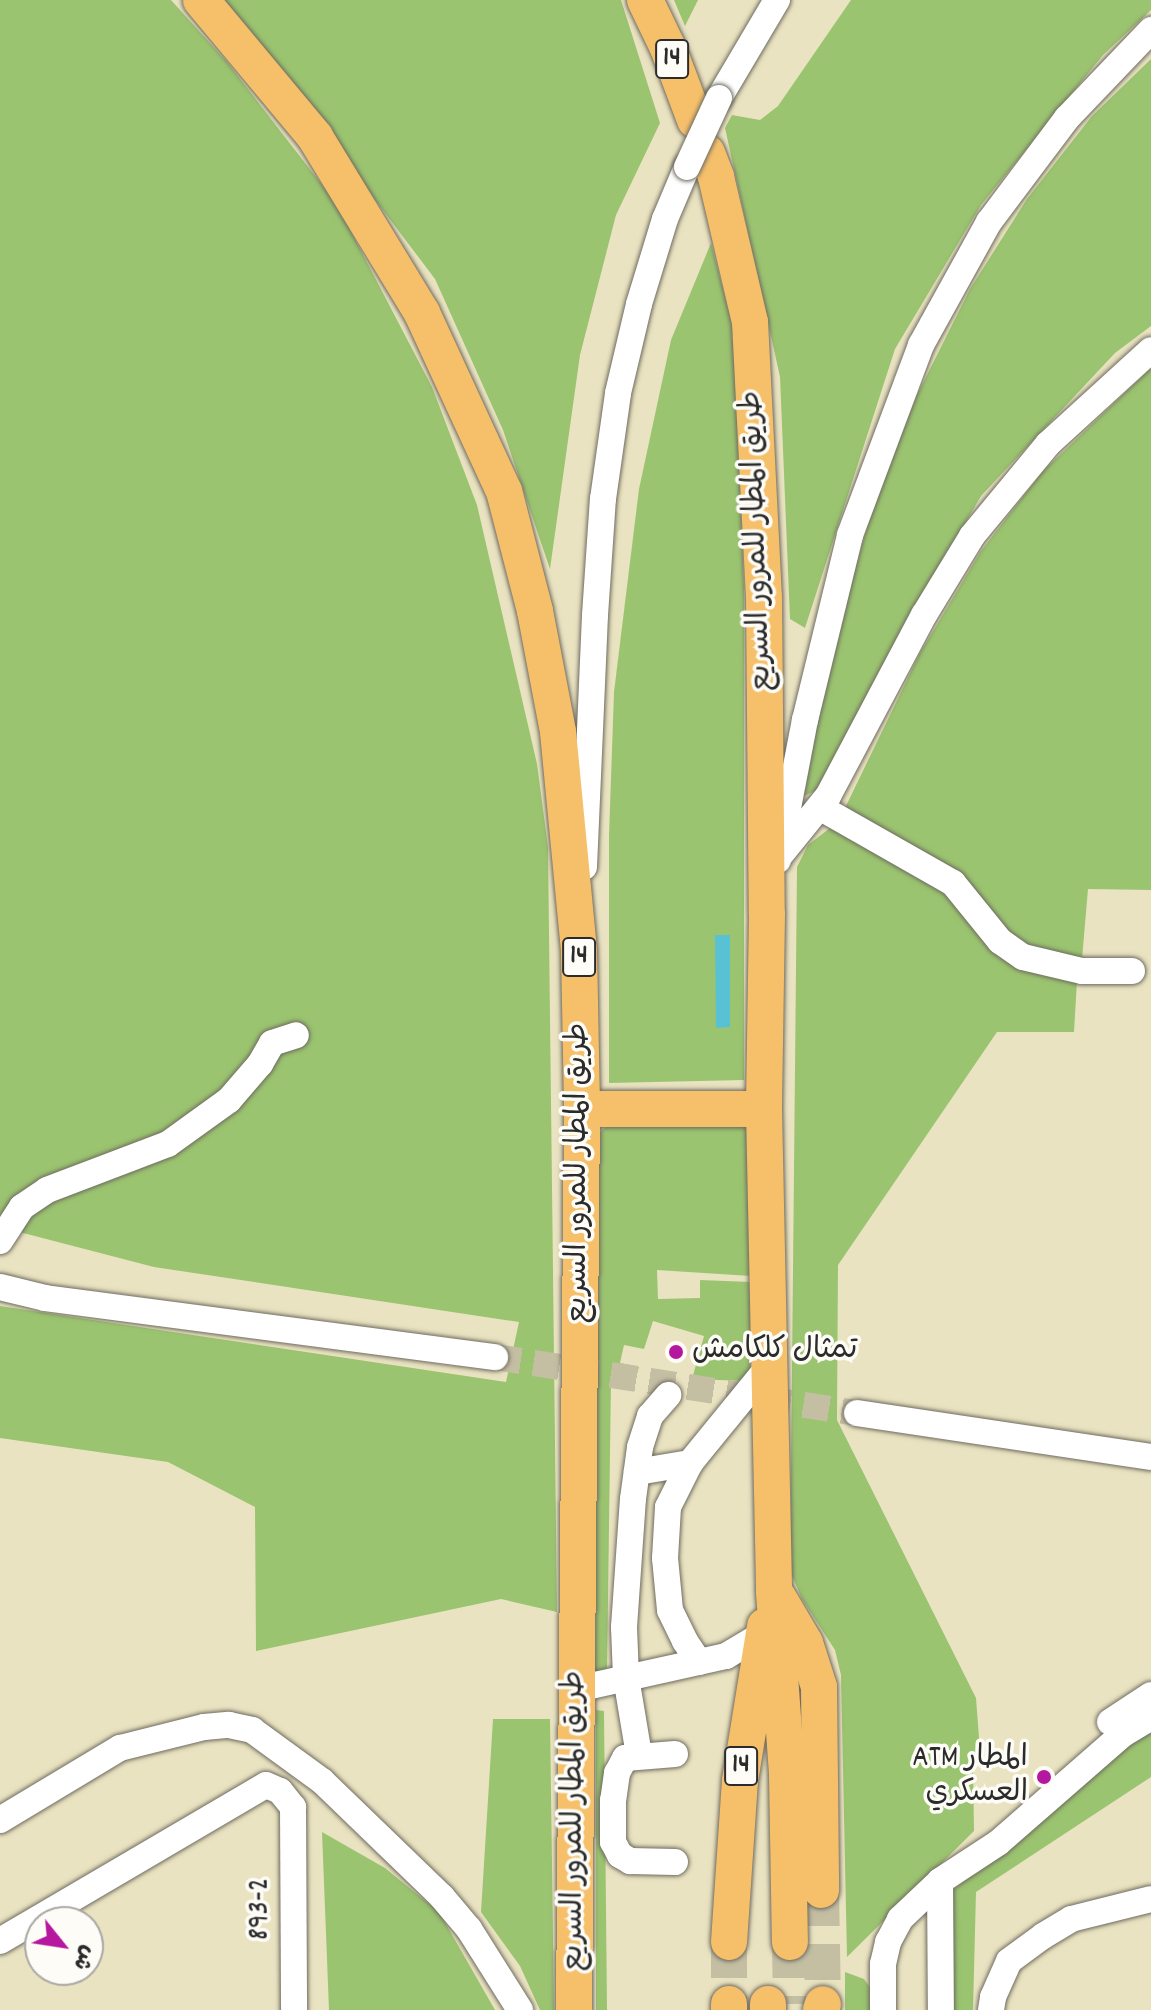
<!DOCTYPE html>
<meta charset="utf-8">
<style>
body{margin:0}
#map{position:relative;width:1151px;height:2010px;overflow:hidden;background:#eae3c1;font-family:Dekko,"Playpen Sans Arabic",sans-serif}
div>[style]{position:absolute}
[style*='--x']{left:calc(var(--x)*1px);top:calc(var(--y)*1px);width:calc(var(--w)*1px);rotate:calc(var(--a)*1deg)}
.green>*{inset:0;background:#9bc470}
.water>*{inset:0;background:#58c1d4}
.minor-tunnel>*{height:26px;margin-top:-13px;transform-origin:0;background:repeating-linear-gradient(90deg,#c4bea3 0 26px,transparent 0 39px)}
.highway-tunnel>*{height:36px;margin-top:-18px;transform-origin:0;background:repeating-linear-gradient(90deg,#c4bea3 0 36px,transparent 0 54px)}
.roads{filter:drop-shadow(0 0 2px #6e6b60) drop-shadow(0 0 2px #6e6b60)}
.minor>*{height:26px;margin:-13px;padding:0 13px;transform-origin:13px;border-radius:13px;background:#fff}
.highway>*{height:36px;margin:-18px;padding:0 18px;transform-origin:18px;border-radius:18px;background:#f6c06b}
.bridges{filter:drop-shadow(0 0 2px #6e6b60) drop-shadow(0 0 2px #6e6b60)}
.minor-bridge>*{height:26px;margin:-13px;padding:0 13px;transform-origin:13px;border-radius:13px;background:#fff}
.dots>*{width:22px;height:22px;translate:-50% -50%;box-sizing:border-box;border:4px solid #fdfcf7;border-radius:50%}
span{translate:-50% -50%;white-space:nowrap;text-align:center;line-height:1.15;-webkit-text-stroke:7px #fdfcf7;paint-order:stroke}
.shield-label span{padding:2px 6px;background:#fdfcf7;border:2px solid;border-radius:6px;-webkit-text-stroke-width:0}
.shield-label{font-size:28px;color:#2b2b2b;font-weight:700}
.street-label{font-size:30px;color:#2b2b2b}
.poi-label{font-size:30px;color:#2b2b2b}
.left{translate:0 -50%;text-align:left}
.right{translate:-100% -50%;text-align:right}
.north{position:absolute;left:24px;top:1906px;width:80px;height:80px;box-sizing:border-box;background:#fdfcf7;border:2px solid #a9a8a5;border-radius:50%;rotate:120deg;font-size:22px;font-weight:700;line-height:32px;text-align:center;color:#2b2b2b}
.north::after{content:'';display:block;margin:auto;width:28px;height:36px;background:#b5179e;clip-path:polygon(50% 0,100% 100%,50% 72%,0 100%)}
</style>
<div id="map">
<div class="green">
<i style="clip-path:polygon(0 0,171px 0,227px 62px,336px 203px,432px 387px,477px 505px,537px 764px,548px 847px,557px 1612px,501px 1599px,256px 1651px,255px 1507px,168px 1462px,0 1438px,0 1306px,506px 1382px,519px 1322px,154px 1267px,0 1227px)"></i>
<i style="clip-path:polygon(224px 0,621px 0,660px 123px,616px 215px,580px 355px,550px 569px,503px 430px,435px 279px)"></i>
<i style="clip-path:polygon(674px 0,698px 0,685px 26px)"></i>
<i style="clip-path:polygon(851px 0,1151px 0,1151px 10px,1103px 55px,981px 205px,895px 349px,805px 628px,790px 619px,780px 377px,725px 128px,732px 115px,760px 120px,778px 106px)"></i>
<i style="clip-path:polygon(1151px 59px,1151px 326px,1115px 353px,981px 496px,893px 647px,819px 789px,804px 796px,828px 665px,871px 513px,916px 397px,970px 289px,1027px 199px,1092px 116px)"></i>
<i style="clip-path:polygon(711px 243px,734px 332px,744px 588px,744px 1080px,609px 1083px,609px 836px,614px 692px,639px 489px,671px 340px)"></i>
<i style="clip-path:polygon(1151px 368px,1151px 890px,1088px 889px,1082px 959px,1034px 953px,844px 810px,920px 653px,981px 551px,1043px 471px)"></i>
<i style="clip-path:polygon(830px 828px,857px 836px,898px 859px,1077px 981px,1074px 1032px,997px 1032px,838px 1265px,837px 1420px,976px 1698px,980px 1751px,973px 1763px,974px 1831px,847px 1957px,841px 1675px,835px 1650px,802px 1599px,790px 1571px,797px 867px,808px 845px)"></i>
<i style="clip-path:polygon(613px 1121px,752px 1126px,751px 1276px,657px 1270px,658px 1299px,700px 1298px,700px 1280px,751px 1282px,750px 1372px,746px 1381px,692px 1379px,704px 1336px,653px 1321px,644px 1349px,624px 1345px,620px 1363px,639px 1367px,635px 1381px,611px 1380px,607px 1674px,595px 1674px,598px 1148px,600px 1132px)"></i>
<i style="clip-path:polygon(596px 1710px,604px 1711px,607px 2010px,596px 2010px)"></i>
<i style="clip-path:polygon(493px 1719px,550px 1719px,554px 2010px,540px 2010px,520px 1966px,481px 1912px)"></i>
<i style="clip-path:polygon(1151px 1730px,1151px 1777px,976px 1892px,973px 2010px,952px 2010px,953px 1890px,1131px 1741px)"></i>
<i style="clip-path:polygon(322px 1832px,385px 1868px,439px 1912px,495px 2010px,329px 2010px)"></i>
<i style="clip-path:polygon(845px 1972px,864px 1979px,872px 1990px,874px 2010px,845px 2010px)"></i>
</div>
<div class="water">
<i style="clip-path:polygon(715px 935px,730px 935px,730px 1027px,716px 1028px)"></i>
</div>
<div class="minor-tunnel">
<i style="--x:495;--y:1357;--w:366;--a:8.8"></i>
</div>
<div class="highway-tunnel">
<i style="--x:821;--y:1890;--w:114;--a:89"></i>
<i style="--x:729;--y:1942;--w:62;--a:90"></i>
<i style="--x:790;--y:1942;--w:62;--a:89.1"></i>
</div>
<div class="roads">
<div class="minor">
<i style="--x:719;--y:98;--w:114;--a:-59.4"></i>
<i style="--x:821;--y:808;--w:152;--a:29.6"></i>
<i style="--x:953;--y:883;--w:75;--a:51"></i>
<i style="--x:1000;--y:941;--w:28;--a:35"></i>
<i style="--x:1023;--y:957;--w:61;--a:13.3"></i>
<i style="--x:1082;--y:971;--w:50;--a:0"></i>
<i style="--x:781;--y:854;--w:75;--a:-51"></i>
<i style="--x:828;--y:796;--w:205;--a:-62.1"></i>
<i style="--x:924;--y:615;--w:92;--a:-58.7"></i>
<i style="--x:972;--y:536;--w:119;--a:-50.4"></i>
<i style="--x:1048;--y:444;--w:139;--a:-42.4"></i>
<i style="--x:778;--y:860;--w:143;--a:-79.1"></i>
<i style="--x:805;--y:720;--w:190;--a:-76.3"></i>
<i style="--x:850;--y:535;--w:203;--a:-69.5"></i>
<i style="--x:921;--y:345;--w:141;--a:-61.1"></i>
<i style="--x:989;--y:222;--w:130;--a:-53.1"></i>
<i style="--x:1067;--y:118;--w:122;--a:-46.3"></i>
<i style="--x:584;--y:867;--w:252;--a:-87.5"></i>
<i style="--x:595;--y:615;--w:116;--a:-86.1"></i>
<i style="--x:603;--y:499;--w:107;--a:-81.9"></i>
<i style="--x:618;--y:393;--w:91;--a:-76.7"></i>
<i style="--x:639;--y:304;--w:89;--a:-73"></i>
<i style="--x:665;--y:219;--w:56;--a:-67.1"></i>
<i style="--x:0;--y:1241;--w:40;--a:-57.1"></i>
<i style="--x:22;--y:1207;--w:30;--a:-34"></i>
<i style="--x:47;--y:1190;--w:129;--a:-20.8"></i>
<i style="--x:168;--y:1144;--w:75;--a:-35.8"></i>
<i style="--x:229;--y:1100;--w:48;--a:-49.3"></i>
<i style="--x:260;--y:1064;--w:24;--a:-60"></i>
<i style="--x:272;--y:1043;--w:25;--a:-18"></i>
<i style="--x:0;--y:1287;--w:46;--a:13.7"></i>
<i style="--x:45;--y:1298;--w:454;--a:7.5"></i>
<i style="--x:857;--y:1413;--w:297;--a:8.5"></i>
<i style="--x:637;--y:1472;--w:54;--a:-9.6"></i>
<i style="--x:699;--y:1662;--w:25;--a:-124"></i>
<i style="--x:685;--y:1641;--w:34;--a:-116"></i>
<i style="--x:670;--y:1610;--w:52;--a:-95.5"></i>
<i style="--x:665;--y:1558;--w:51;--a:-86.6"></i>
<i style="--x:668;--y:1507;--w:49;--a:-63.4"></i>
<i style="--x:690;--y:1463;--w:125;--a:-50.8"></i>
<i style="--x:577;--y:1689;--w:153;--a:-12.5"></i>
<i style="--x:726;--y:1656;--w:43;--a:-30.7"></i>
<i style="--x:1110;--y:1722;--w:49;--a:-33.4"></i>
<i style="--x:675;--y:1754;--w:50;--a:175.4"></i>
<i style="--x:625;--y:1758;--w:17;--a:118"></i>
<i style="--x:617;--y:1773;--w:27;--a:98"></i>
<i style="--x:613;--y:1800;--w:42;--a:90"></i>
<i style="--x:613;--y:1842;--w:15;--a:62"></i>
<i style="--x:620;--y:1855;--w:12;--a:31"></i>
<i style="--x:630;--y:1861;--w:45;--a:1.3"></i>
<i style="--x:639;--y:1755;--w:79;--a:-99.5"></i>
<i style="--x:626;--y:1677;--w:50;--a:-92.3"></i>
<i style="--x:624;--y:1627;--w:128;--a:-86"></i>
<i style="--x:633;--y:1499;--w:52;--a:-82.3"></i>
<i style="--x:640;--y:1447;--w:33;--a:-72"></i>
<i style="--x:650;--y:1416;--w:28;--a:-49"></i>
<i style="--x:0;--y:1820;--w:140;--a:-31"></i>
<i style="--x:120;--y:1748;--w:87;--a:-14"></i>
<i style="--x:204;--y:1727;--w:25;--a:-5"></i>
<i style="--x:229;--y:1725;--w:24;--a:12"></i>
<i style="--x:252;--y:1730;--w:87;--a:36.1"></i>
<i style="--x:322;--y:1781;--w:167;--a:44"></i>
<i style="--x:442;--y:1897;--w:42;--a:49.8"></i>
<i style="--x:469;--y:1929;--w:96;--a:57.8"></i>
<i style="--x:940;--y:1881;--w:129;--a:89.6"></i>
<i style="--x:0;--y:1941;--w:308;--a:-30.4"></i>
<i style="--x:266;--y:1785;--w:15;--a:23"></i>
<i style="--x:280;--y:1791;--w:21;--a:51"></i>
<i style="--x:293;--y:1807;--w:203;--a:89.7"></i>
<i style="--x:883;--y:2010;--w:46;--a:-90"></i>
<i style="--x:883;--y:1964;--w:23;--a:-77"></i>
<i style="--x:888;--y:1942;--w:26;--a:-62"></i>
<i style="--x:900;--y:1919;--w:55;--a:-43.5"></i>
<i style="--x:940;--y:1881;--w:69;--a:-33.2"></i>
<i style="--x:998;--y:1843;--w:166;--a:-41.1"></i>
<i style="--x:1123;--y:1734;--w:33;--a:-31"></i>
<i style="--x:991;--y:2010;--w:13;--a:-81"></i>
<i style="--x:993;--y:1997;--w:39;--a:-66"></i>
<i style="--x:1009;--y:1961;--w:42;--a:-36.3"></i>
<i style="--x:1043;--y:1936;--w:33;--a:-31"></i>
<i style="--x:1071;--y:1919;--w:82;--a:-14"></i>
</div>
<div class="highway">
<i style="--x:201;--y:0;--w:178;--a:50.2"></i>
<i style="--x:315;--y:137;--w:206;--a:58.7"></i>
<i style="--x:422;--y:313;--w:196;--a:65.3"></i>
<i style="--x:504;--y:491;--w:124;--a:75.5"></i>
<i style="--x:535;--y:611;--w:123;--a:79.2"></i>
<i style="--x:558;--y:732;--w:219;--a:84.5"></i>
<i style="--x:579;--y:950;--w:159;--a:88.9"></i>
<i style="--x:582;--y:1109;--w:901;--a:90.51"></i>
<i style="--x:645;--y:0;--w:53;--a:64.4"></i>
<i style="--x:668;--y:48;--w:77;--a:69.4"></i>
<i style="--x:707;--y:153;--w:26;--a:69"></i>
<i style="--x:716;--y:177;--w:149;--a:76.8"></i>
<i style="--x:750;--y:322;--w:275;--a:87.1"></i>
<i style="--x:764;--y:597;--w:317;--a:89.5"></i>
<i style="--x:767;--y:914;--w:195;--a:90.9"></i>
<i style="--x:764;--y:1109;--w:483;--a:88.8"></i>
<i style="--x:774;--y:1592;--w:183;--a:85.9"></i>
<i style="--x:787;--y:1775;--w:167;--a:89"></i>
<i style="--x:582;--y:1109;--w:182;--a:0"></i>
<i style="--x:778;--y:1597;--w:53;--a:59.6"></i>
<i style="--x:805;--y:1643;--w:46;--a:72.3"></i>
<i style="--x:819;--y:1687;--w:203;--a:89.4"></i>
<i style="--x:729;--y:1942;--w:161;--a:-86.1"></i>
<i style="--x:740;--y:1781;--w:157;--a:-80.8"></i>
<i style="--x:768;--y:2004;--w:6;--a:90"></i>
<i style="--x:729;--y:2010;--w:6;--a:-90"></i>
<i style="--x:821;--y:2010;--w:6;--a:-72"></i>
</div>
</div>
<div class="bridges">
<div class="minor-bridge">
<i style="--x:687;--y:167;--w:76;--a:-65.1"></i>
</div>
</div>
<div class="dots">
<i style="left:676px;top:1352px;background:#b5179e"></i>
<i style="left:1044px;top:1777px;background:#b5179e"></i>
</div>
<div class="shield-label">
<span style="left:672px;top:59px">14</span>
<span style="left:579px;top:957px">14</span>
<span style="left:741px;top:1766px">14</span>
</div>
<div class="street-label">
<span style="left:759px;top:541px;rotate:-92deg">طريق المطار للمرور السريع</span>
<span style="left:580px;top:1173px;rotate:-90deg">طريق المطار للمرور السريع</span>
<span style="left:576px;top:1821px;rotate:-90deg">طريق المطار للمرور السريع</span>
<span style="left:262px;top:1909px;rotate:-90deg">893-2</span>
</div>
<div class="poi-label">
<span class="left" style="left:692px;top:1352px">تمثال كلكامش</span>
<span class="right" style="left:1028px;top:1777px">ATM المطار<br>العسكري</span>
</div>
<div class="north">ش</div>
</div>
